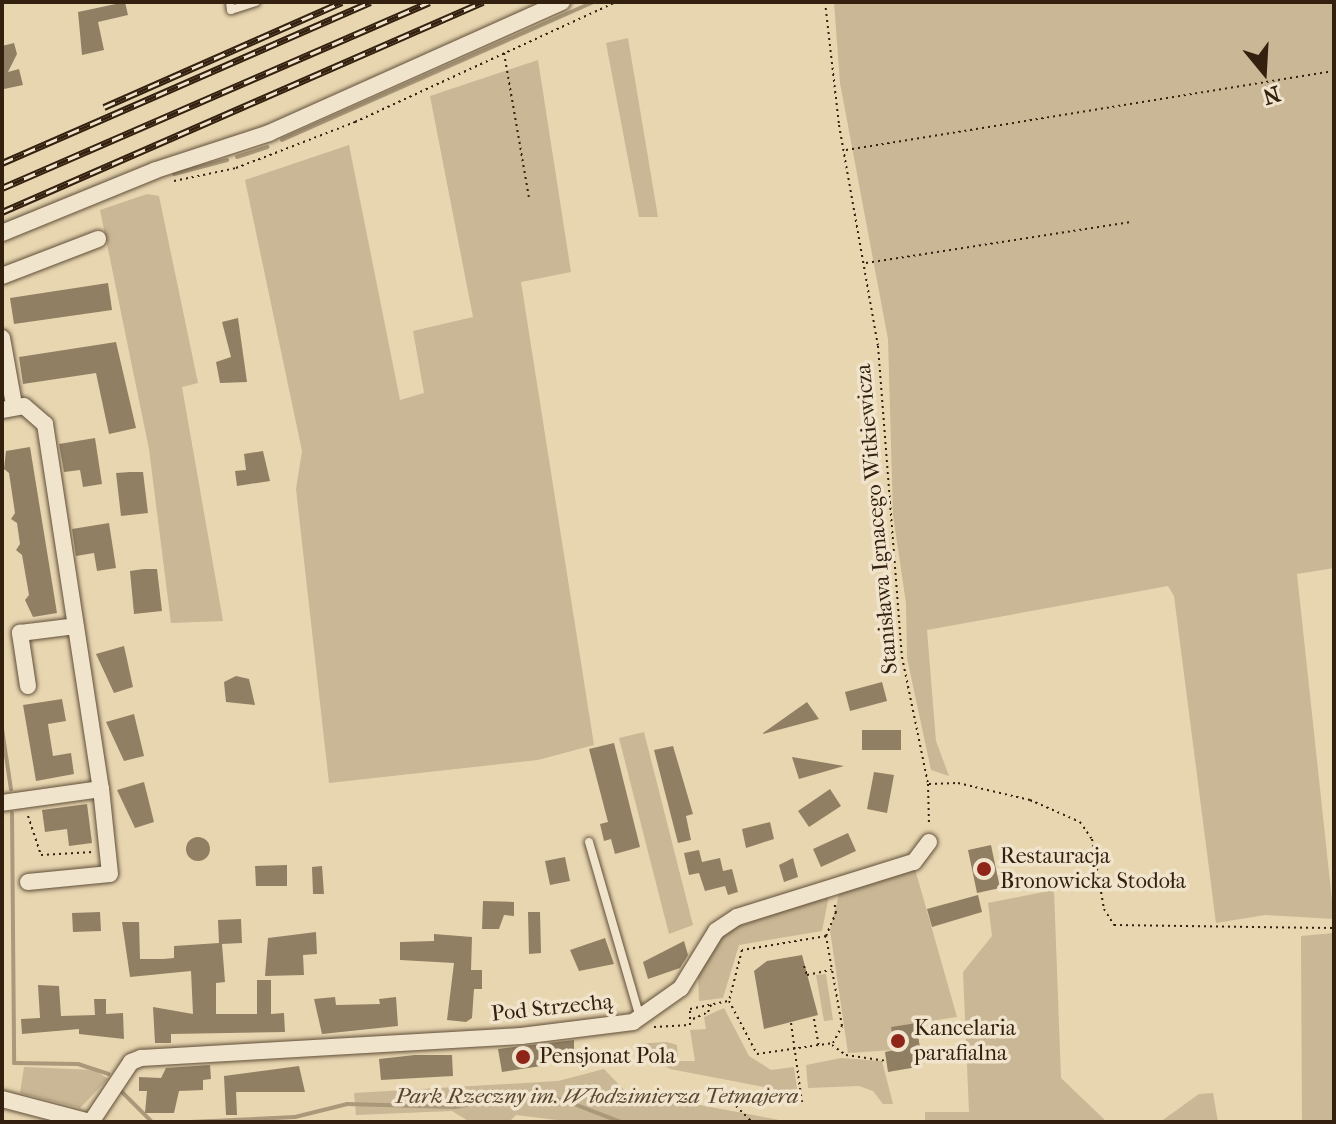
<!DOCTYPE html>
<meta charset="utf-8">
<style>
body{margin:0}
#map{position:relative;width:1336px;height:1124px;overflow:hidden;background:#e8d6b1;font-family:"IM FELL French Canon",serif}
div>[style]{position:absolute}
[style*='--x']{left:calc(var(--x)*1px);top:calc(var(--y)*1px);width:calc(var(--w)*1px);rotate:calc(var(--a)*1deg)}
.green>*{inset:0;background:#c9b795}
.stream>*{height:4px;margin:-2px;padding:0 2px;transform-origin:2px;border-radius:2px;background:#aa987a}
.building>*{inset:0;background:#917f63}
.round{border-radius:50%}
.path>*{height:2px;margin-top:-1px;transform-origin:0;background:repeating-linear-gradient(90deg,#33200f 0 2px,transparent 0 6px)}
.roads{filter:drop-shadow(0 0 2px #604e38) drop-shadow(0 0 2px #604e38)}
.service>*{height:8px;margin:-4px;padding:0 4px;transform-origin:4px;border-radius:4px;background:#f0e4cc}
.minor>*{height:16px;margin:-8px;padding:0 8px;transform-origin:8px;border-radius:8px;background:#f0e4cc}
.rail>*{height:7px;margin-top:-3.5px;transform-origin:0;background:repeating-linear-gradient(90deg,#f0e4cc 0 12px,#33200f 0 24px);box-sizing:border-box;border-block:2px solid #33200f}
.dots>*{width:22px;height:22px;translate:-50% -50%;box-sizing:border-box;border:4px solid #f0e4cc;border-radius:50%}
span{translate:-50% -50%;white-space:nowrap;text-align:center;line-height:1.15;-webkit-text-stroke:7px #f0e4cc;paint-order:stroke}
.street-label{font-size:22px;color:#33200f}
.poi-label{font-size:22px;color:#33200f}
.left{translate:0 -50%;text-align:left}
.park-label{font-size:22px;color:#584630;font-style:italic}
.frame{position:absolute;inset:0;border:4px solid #33200f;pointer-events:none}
.north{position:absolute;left:1224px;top:32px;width:80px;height:80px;-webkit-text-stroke:6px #f0e4cc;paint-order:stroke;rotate:162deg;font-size:22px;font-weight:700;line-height:32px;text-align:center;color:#33200f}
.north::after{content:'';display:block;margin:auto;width:28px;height:36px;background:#33200f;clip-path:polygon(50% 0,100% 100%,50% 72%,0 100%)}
</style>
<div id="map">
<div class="green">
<i style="clip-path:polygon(834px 2px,1334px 2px,1334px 568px,1297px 574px,1334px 919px,1265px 915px,1216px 923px,1174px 596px,1168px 586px,927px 630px,936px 741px,949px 776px,931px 770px,907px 658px,906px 603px,893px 515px,888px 339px,840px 83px)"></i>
<i style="clip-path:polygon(628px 38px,658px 217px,639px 217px,606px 43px)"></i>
<i style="clip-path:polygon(538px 60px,571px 272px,521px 282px,594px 745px,538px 760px,329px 783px,296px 489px,302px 451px,245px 180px,349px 145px,400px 400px,424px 393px,413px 331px,473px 317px,430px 96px)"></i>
<i style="clip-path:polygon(147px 194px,159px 196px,198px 383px,182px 387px,223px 621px,171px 623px,149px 449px,100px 210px)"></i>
<i style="clip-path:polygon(644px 732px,693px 925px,669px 934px,619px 738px)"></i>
<i style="clip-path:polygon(915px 869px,957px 1017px,891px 1027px,894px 1050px,848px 1053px,830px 930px,840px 891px)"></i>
<i style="clip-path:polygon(1054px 890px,1061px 1078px,1107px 1122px,925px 1122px,925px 1112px,969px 1112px,963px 972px,992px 936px,988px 903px)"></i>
<i style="clip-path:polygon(829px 895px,822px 931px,739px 945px,723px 998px,699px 1001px,698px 975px,721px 932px)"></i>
<i style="clip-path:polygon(1334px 933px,1334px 1122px,1302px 1122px,1301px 936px)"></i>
<i style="clip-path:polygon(826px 974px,833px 1020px,824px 1021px,816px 975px)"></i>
<i style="clip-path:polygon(724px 1008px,749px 1056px,771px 1070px,794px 1067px,797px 1089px,779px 1090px,670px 1069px,633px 1049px,633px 1044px,667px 1042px,677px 1045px,678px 1061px,695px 1061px,690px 1030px,706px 1029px,704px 1017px)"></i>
<i style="clip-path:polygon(841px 1058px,882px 1061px,893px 1104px,883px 1104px,873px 1091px,859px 1086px,808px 1088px,806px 1065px)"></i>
<i style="clip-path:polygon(24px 1067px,95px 1070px,108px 1079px,80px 1108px,20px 1093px)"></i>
<i style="clip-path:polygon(604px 1069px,625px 1091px,790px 1122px,573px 1122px,516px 1115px,509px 1122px,470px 1122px,452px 1111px,356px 1115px,354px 1093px,558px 1081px)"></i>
<i style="clip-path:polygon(1213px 1093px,1218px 1122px,1160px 1122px,1199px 1094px)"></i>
</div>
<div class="stream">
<i style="--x:282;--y:140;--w:340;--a:-23.9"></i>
<i style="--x:237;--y:157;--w:32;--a:-18"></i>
<i style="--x:174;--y:174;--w:55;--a:-14.8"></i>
<i style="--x:2;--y:729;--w:61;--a:81.5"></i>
<i style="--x:12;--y:813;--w:250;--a:89.5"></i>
<i style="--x:14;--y:1063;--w:64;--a:0.9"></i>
<i style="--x:78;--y:1064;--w:32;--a:18"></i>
<i style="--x:121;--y:1091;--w:44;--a:45"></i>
<i style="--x:190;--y:1122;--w:105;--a:-2.7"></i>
<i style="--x:295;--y:1117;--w:54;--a:-14"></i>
<i style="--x:347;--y:1104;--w:108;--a:1.6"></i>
<i style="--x:455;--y:1107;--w:73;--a:-10.2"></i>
<i style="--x:527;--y:1094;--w:40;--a:10"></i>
<i style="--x:566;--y:1101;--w:59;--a:20.9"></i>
</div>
<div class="building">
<i style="clip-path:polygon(125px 2px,128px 15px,98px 22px,104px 50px,82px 55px,78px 12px)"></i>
<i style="clip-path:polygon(14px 43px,17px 54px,8px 72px,19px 69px,23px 85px,4px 89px,2px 46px)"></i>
<i style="clip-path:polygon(108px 283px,112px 310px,14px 324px,10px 298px)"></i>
<i style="clip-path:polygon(238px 318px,247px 382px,220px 383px,216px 362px,231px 357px,222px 322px)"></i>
<i style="clip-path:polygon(116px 342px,136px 428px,109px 434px,96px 373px,23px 384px,19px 357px)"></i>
<i style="clip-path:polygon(95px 438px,102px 484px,83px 487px,80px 470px,64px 472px,59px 444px)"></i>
<i style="clip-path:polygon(30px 447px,57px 613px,33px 617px,25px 600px,29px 595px,22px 555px,16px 550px,20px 544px,17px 523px,11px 519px,15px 513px,9px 473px,4px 469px,6px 451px)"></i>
<i style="clip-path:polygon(263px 451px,270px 481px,237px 486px,235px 471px,246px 470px,244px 454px)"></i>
<i style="clip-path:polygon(130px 472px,143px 472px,148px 513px,121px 516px,116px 473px)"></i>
<i style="clip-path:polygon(109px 523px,116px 568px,97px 571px,94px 553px,76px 556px,72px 529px)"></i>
<i style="clip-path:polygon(144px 569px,157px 569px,162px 611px,134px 614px,130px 571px)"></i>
<i style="clip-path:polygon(124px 646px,133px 687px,114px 693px,96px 654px)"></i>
<i style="clip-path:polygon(236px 676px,249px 679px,255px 705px,226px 702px,224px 682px)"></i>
<i style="clip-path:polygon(882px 682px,887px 701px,850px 711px,845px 692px)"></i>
<i style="clip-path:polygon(62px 699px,66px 721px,48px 724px,49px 731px,53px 756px,71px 753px,74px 774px,36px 781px,23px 705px)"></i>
<i style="clip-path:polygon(807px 702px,819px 719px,763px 734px,763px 733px)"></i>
<i style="clip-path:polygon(134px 714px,144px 756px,124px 761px,106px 722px)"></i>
<i style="clip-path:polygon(862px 730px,901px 730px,901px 750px,862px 750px)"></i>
<i style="clip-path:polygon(614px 743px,640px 847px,615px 854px,611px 839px,604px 841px,600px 824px,608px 822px,589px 749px)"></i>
<i style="clip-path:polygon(673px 746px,693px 814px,686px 816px,691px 840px,678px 843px,654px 750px)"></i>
<i style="clip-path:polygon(792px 757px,844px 766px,799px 779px)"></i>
<i style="clip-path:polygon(874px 772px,894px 775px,887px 813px,867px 809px)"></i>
<i style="clip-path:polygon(144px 782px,154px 822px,135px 828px,117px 790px)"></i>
<i style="clip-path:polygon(830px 789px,841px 806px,809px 827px,798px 811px)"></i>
<i style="clip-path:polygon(87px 804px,92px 843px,69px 846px,67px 829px,45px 832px,42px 810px)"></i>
<i style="clip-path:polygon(770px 822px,774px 839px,746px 848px,742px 829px)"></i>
<i style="clip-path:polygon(848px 833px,856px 851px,821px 867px,813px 849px)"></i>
<i class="round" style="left:186px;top:837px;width:24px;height:24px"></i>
<i style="clip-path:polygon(991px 845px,1000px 888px,977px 893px,968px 850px)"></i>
<i style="clip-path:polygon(699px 850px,702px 862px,720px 858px,723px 871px,732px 869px,738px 892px,728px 895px,725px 886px,705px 891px,699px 873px,689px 875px,684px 853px)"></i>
<i style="clip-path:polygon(565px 857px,570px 881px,550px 885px,545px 861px)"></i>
<i style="clip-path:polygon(793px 858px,798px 877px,784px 882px,779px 865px)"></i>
<i style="clip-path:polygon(287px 865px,287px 886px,256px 886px,255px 866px)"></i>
<i style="clip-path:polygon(322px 866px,324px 894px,313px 894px,312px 867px)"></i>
<i style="clip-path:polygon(978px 895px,982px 912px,932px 927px,927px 909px)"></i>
<i style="clip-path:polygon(483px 901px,514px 902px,514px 916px,504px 915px,499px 929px,482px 929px)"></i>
<i style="clip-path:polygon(100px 912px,101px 931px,73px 932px,72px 913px)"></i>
<i style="clip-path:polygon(528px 912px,540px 912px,541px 953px,529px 954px)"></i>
<i style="clip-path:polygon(241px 919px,242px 943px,222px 944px,225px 982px,216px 983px,216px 1014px,257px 1014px,257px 980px,271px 980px,271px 1014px,284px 1013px,285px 1032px,171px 1034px,171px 1043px,155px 1043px,153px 1007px,193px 1014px,191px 971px,130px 977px,122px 922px,139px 922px,140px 959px,163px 959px,174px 958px,174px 946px,219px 943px,218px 920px)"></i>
<i style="clip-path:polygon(316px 932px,317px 954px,303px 955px,304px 975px,265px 976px,268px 938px)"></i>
<i style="clip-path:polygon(434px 934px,472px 937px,471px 970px,482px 970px,482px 989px,474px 989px,472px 1018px,466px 1022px,447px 1020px,454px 963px,400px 960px,400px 942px,434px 941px)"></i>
<i style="clip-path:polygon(605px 938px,614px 964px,579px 971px,570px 950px)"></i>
<i style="clip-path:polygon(684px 941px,688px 955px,680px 968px,648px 979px,643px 962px)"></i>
<i style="clip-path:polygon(802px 955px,818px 1015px,764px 1029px,754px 971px,767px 961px)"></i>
<i style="clip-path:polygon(38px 985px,59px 986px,61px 1016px,95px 1015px,94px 999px,106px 999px,106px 1014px,123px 1013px,124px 1039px,79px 1034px,79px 1029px,22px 1034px,21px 1019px,40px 1018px)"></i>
<i style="clip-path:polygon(335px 997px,336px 1005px,380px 1004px,379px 999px,396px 997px,398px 1026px,322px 1034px,314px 999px)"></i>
<i style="clip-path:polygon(916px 1023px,923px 1066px,888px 1072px,885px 1052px,894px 1050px,891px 1027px)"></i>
<i style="clip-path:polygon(574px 1040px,574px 1056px,546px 1055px,548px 1065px,502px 1072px,498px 1049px)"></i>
<i style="clip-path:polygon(415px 1055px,452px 1055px,453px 1076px,381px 1080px,379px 1059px)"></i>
<i style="clip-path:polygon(210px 1065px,211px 1079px,203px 1080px,203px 1090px,179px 1091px,174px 1113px,145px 1113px,147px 1091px,139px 1091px,139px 1077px,161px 1078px,166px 1068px)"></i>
<i style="clip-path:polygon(299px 1066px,305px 1092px,236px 1092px,237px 1115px,226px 1115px,224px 1076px)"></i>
</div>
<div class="path">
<i style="--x:825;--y:2;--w:124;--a:83.5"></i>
<i style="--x:839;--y:125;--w:224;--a:80"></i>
<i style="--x:878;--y:346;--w:312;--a:85.6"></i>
<i style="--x:902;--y:657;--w:130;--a:78.4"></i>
<i style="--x:928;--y:784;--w:41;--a:88.6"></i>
<i style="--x:504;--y:53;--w:146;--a:80.2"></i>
<i style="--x:846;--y:150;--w:494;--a:-9.2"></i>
<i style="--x:174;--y:181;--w:63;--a:-11.8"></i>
<i style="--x:236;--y:168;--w:128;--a:-21.1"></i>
<i style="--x:355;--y:122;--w:287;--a:-24.7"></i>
<i style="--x:866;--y:263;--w:268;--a:-8.8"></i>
<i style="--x:929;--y:784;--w:29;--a:-2"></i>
<i style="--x:958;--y:783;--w:74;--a:13.3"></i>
<i style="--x:1030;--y:800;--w:55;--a:23.7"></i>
<i style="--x:1080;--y:822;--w:21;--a:55"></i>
<i style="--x:1092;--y:839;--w:71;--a:80.3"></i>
<i style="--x:1104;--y:909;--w:19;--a:58"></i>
<i style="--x:1114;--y:925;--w:220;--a:0.8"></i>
<i style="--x:28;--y:816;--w:41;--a:71.6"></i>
<i style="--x:41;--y:855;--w:52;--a:-3.3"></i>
<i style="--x:826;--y:936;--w:25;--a:-67"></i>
<i style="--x:836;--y:913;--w:12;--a:-99"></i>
<i style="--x:804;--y:966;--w:9;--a:72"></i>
<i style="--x:807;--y:975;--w:25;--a:-12"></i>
<i style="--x:693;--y:1019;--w:17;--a:-25"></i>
<i style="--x:708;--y:1012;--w:8;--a:-67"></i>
<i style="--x:814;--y:1019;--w:27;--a:80"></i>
<i style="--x:791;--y:1023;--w:80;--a:82.1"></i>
<i style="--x:654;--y:1027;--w:36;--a:-3"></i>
<i style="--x:690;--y:1025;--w:16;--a:-90"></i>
<i style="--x:690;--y:1009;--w:40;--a:-12"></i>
<i style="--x:729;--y:1001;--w:60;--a:62.2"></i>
<i style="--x:757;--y:1054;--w:77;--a:-8.2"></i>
<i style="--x:833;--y:1043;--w:19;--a:-62"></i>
<i style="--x:842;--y:1026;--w:91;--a:-100.1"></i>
<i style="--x:826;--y:936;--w:85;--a:170.5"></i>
<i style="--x:742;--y:950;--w:53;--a:104.3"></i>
<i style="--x:832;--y:1045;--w:17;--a:36"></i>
<i style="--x:846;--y:1055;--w:41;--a:8.3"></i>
<i style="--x:737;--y:1091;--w:15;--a:94"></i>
<i style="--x:736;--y:1106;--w:23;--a:45"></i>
</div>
<div class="roads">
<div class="service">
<i style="--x:230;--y:2;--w:8;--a:83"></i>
<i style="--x:231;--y:10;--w:26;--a:-18"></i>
<i style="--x:589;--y:842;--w:182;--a:73.8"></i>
</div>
<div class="minor">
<i style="--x:2;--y:233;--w:166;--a:-22.2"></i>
<i style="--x:156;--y:170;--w:119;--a:-18.1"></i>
<i style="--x:269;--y:133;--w:321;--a:-24.1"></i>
<i style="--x:2;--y:276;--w:103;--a:-21.1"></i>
<i style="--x:2;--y:338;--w:68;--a:79.8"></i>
<i style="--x:2;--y:410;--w:22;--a:-10"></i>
<i style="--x:24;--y:406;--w:28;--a:41"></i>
<i style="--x:45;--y:424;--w:369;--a:81.3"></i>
<i style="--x:101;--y:789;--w:100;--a:172"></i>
<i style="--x:28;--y:686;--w:54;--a:-98.6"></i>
<i style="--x:20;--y:633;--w:56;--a:-7.1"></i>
<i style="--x:28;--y:882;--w:82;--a:-5.6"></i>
<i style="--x:110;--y:874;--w:85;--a:-96"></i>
<i style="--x:2;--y:1099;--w:91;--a:14.6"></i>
<i style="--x:91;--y:1122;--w:72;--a:-56.3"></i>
<i style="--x:131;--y:1062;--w:11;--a:-22"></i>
<i style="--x:141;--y:1058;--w:381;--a:-3.3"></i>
<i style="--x:521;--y:1036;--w:113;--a:-7.1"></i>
<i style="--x:633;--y:1022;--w:59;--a:-35.3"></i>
<i style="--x:681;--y:988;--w:67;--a:-58.4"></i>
<i style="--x:716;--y:931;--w:25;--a:-34"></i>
<i style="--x:737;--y:917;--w:185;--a:-17.3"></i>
<i style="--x:914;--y:862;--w:25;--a:-53"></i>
</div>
</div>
<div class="rail">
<i style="--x:104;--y:107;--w:260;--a:-23.8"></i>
<i style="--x:2;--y:163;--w:402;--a:-23.6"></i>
<i style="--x:2;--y:188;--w:466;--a:-23.5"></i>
<i style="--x:2;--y:212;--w:525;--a:-23.59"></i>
</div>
<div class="dots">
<i style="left:984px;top:869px;background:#8f2418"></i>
<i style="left:898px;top:1041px;background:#8f2418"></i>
<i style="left:523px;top:1057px;background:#8f2418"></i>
</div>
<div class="street-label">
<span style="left:877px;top:519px;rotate:-95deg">Stanisława Ignacego Witkiewicza</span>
<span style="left:552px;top:1008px;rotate:-6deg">Pod Strzechą</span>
</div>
<div class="poi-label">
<span class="left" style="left:1000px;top:869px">Restauracja<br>Bronowicka Stodoła</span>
<span class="left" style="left:914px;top:1041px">Kancelaria<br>parafialna</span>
<span class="left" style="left:539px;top:1057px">Pensjonat Pola</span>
</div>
<div class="park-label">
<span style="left:597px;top:1097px">Park Rzeczny im. Włodzimierza Tetmajera</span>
</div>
<div class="frame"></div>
<div class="north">N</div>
</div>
